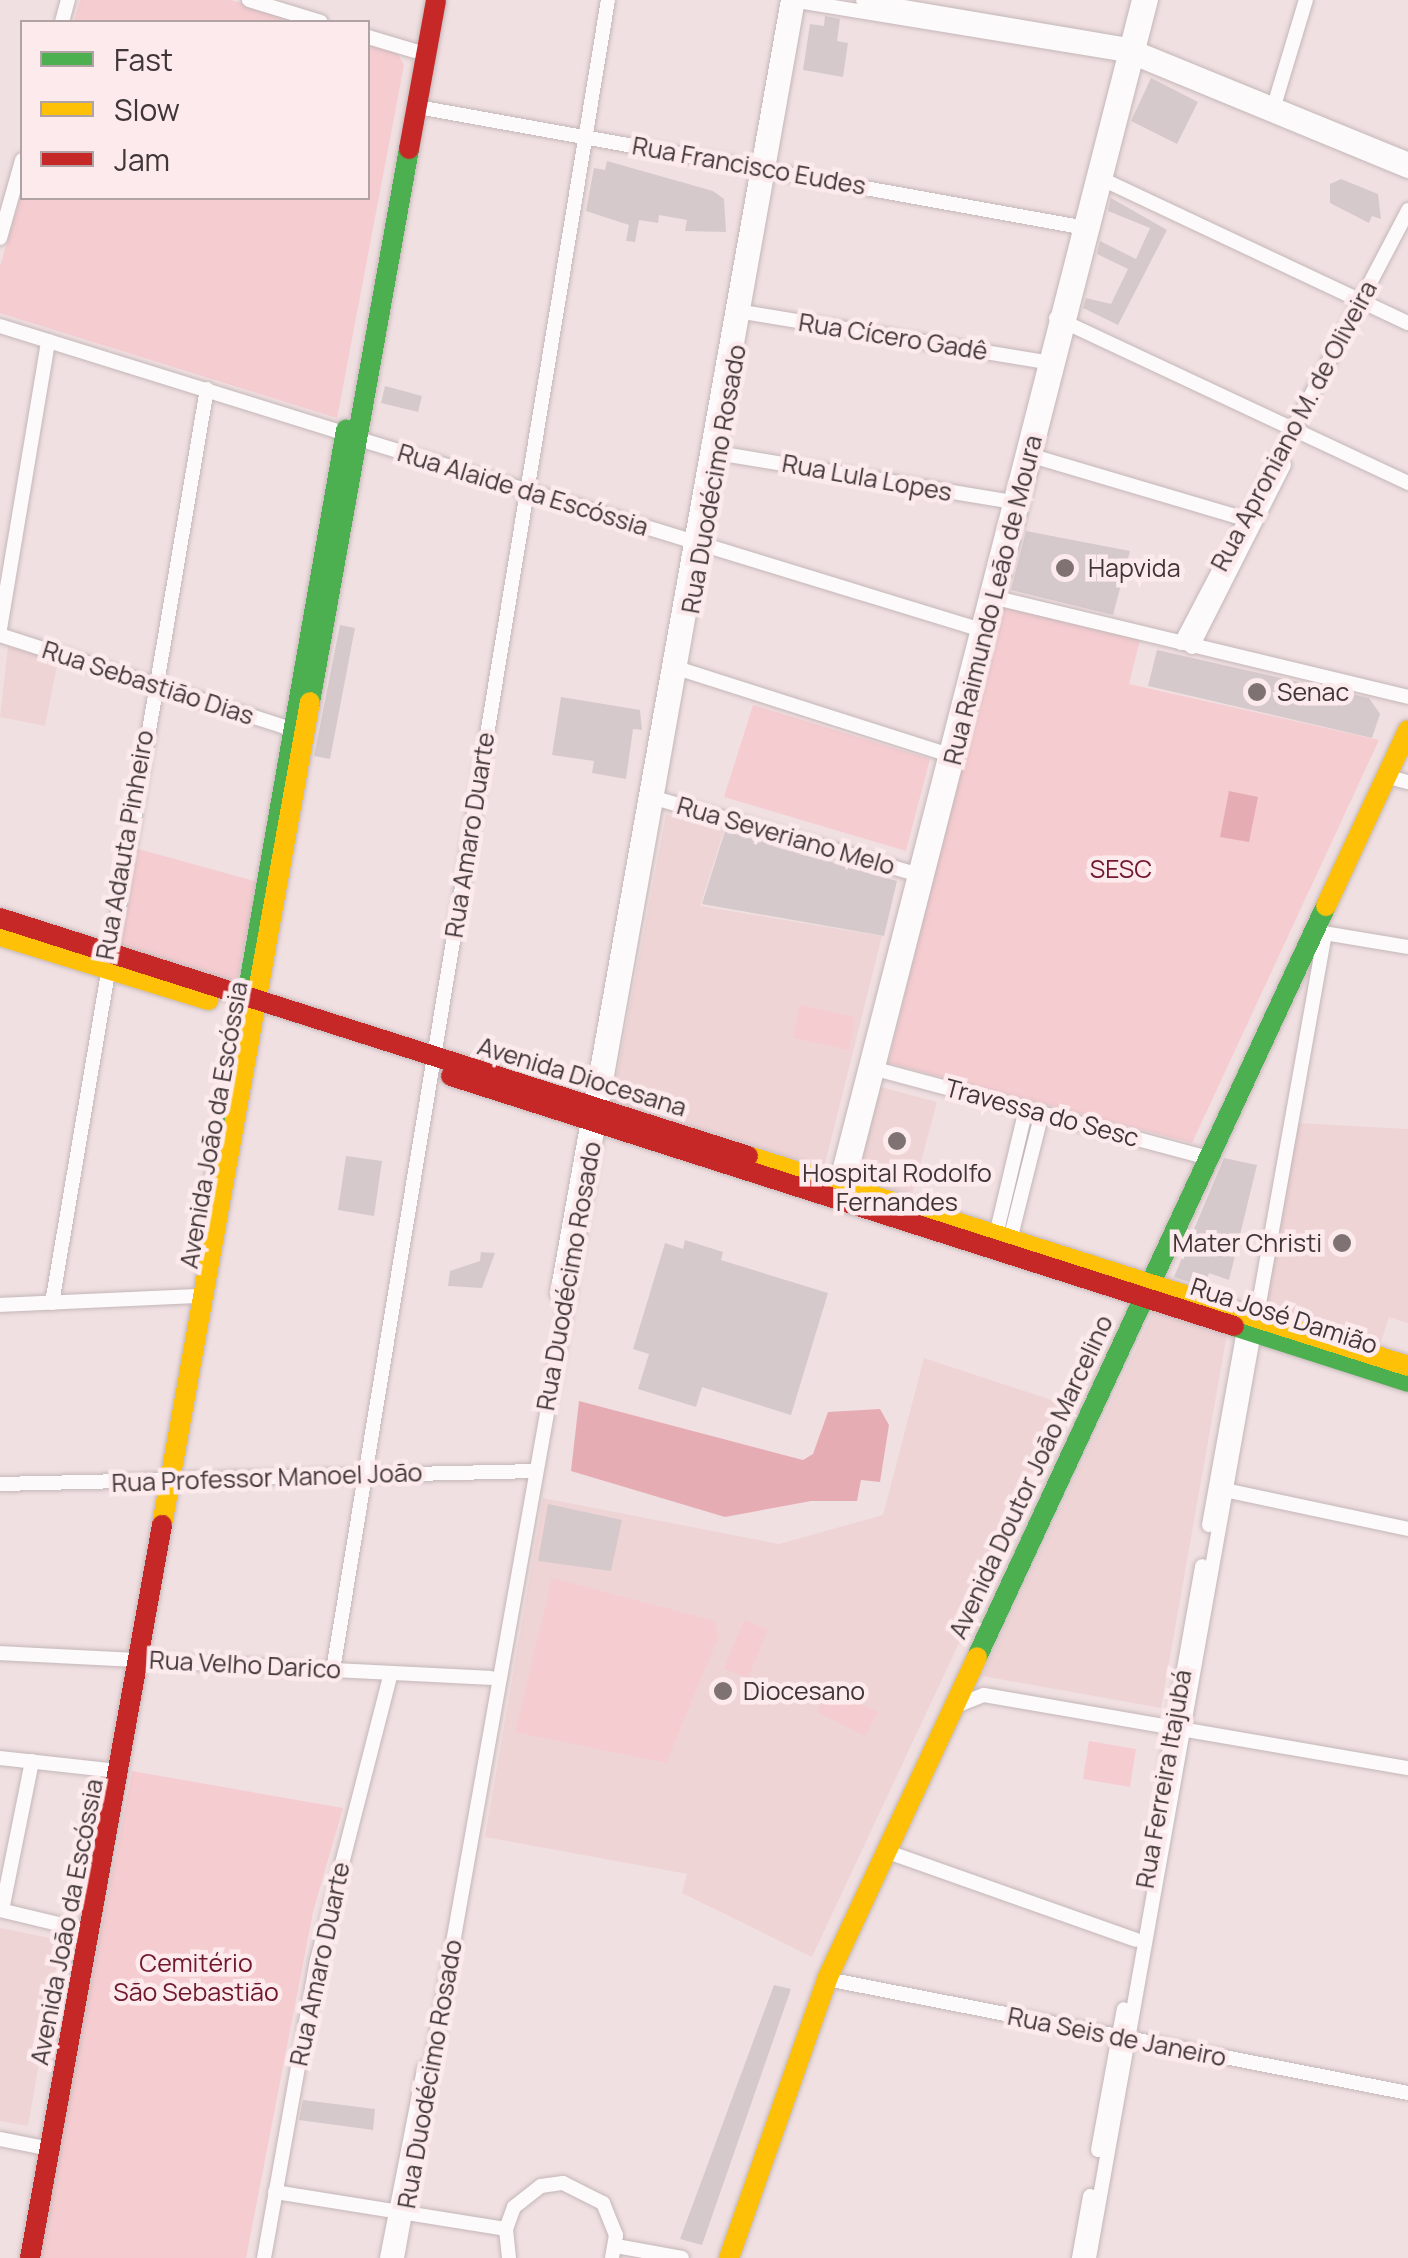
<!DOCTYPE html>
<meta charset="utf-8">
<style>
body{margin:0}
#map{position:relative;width:1408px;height:2258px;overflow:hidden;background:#f1e0e2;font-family:Manrope,sans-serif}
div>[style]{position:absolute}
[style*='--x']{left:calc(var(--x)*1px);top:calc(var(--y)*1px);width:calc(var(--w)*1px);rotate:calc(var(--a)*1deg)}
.built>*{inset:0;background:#efd4d6}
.green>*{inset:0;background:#f5ccd0}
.water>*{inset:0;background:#e6acb3}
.building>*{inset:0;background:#d6c9cb}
.roads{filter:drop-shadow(0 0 2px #c4b7b8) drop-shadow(0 0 2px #c4b7b8)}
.street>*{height:14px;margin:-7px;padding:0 7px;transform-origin:7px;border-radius:7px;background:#fdfafb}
.fast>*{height:20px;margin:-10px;padding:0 10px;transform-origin:10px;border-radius:10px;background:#4caf50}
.slow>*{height:20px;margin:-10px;padding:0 10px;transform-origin:10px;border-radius:10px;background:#ffc107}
.jam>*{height:20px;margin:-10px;padding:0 10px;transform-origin:10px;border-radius:10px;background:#c62828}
.dots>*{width:28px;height:28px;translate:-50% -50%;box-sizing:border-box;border:5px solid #fceaec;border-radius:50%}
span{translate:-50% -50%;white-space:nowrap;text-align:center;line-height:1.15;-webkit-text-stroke:9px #fceaec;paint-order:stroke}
.street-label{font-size:25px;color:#413637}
.poi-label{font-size:25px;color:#413637}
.left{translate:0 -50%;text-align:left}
.right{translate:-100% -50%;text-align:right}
.park-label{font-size:25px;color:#70182d}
.legend{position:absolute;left:20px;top:20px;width:350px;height:180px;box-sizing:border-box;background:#fceaec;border:2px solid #b1a2a4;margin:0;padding:12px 18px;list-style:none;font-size:30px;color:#413637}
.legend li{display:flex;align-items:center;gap:20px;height:50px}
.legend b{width:50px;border:2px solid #b1a2a4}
</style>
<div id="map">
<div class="built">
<i style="clip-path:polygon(8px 646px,58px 661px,45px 726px,0 717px)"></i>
<i style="clip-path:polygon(666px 814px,724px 831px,700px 906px,882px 936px,824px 1168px,612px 1101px)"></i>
<i style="clip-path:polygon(881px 1087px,937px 1102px,912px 1195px,856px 1180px)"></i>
<i style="clip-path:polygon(1297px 1123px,1408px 1129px,1408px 1323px,1389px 1317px,1380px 1345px,1266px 1308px)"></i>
<i style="clip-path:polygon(1154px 1310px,1227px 1334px,1161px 1708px,982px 1676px)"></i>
<i style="clip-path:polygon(924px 1358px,1070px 1406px,812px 1957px,682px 1893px,687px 1874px,485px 1837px,543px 1498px,779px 1544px,883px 1515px)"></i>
<i style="clip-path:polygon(0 1928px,61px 1940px,28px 2126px,0 2121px)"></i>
</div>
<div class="green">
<i style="clip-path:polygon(80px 0,231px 0,305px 22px,74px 22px)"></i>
<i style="clip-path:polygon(368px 43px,397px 52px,404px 65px,337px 418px,0 313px,0 266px,22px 192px,368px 198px)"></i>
<i style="clip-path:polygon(1001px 604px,1140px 640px,1129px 684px,1379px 740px,1192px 1143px,888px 1063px)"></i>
<i style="clip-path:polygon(753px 705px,930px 759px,906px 851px,724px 797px)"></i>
<i style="clip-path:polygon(135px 848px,258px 882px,236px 983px,115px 943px)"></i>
<i style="clip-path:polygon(800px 1005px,855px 1017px,849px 1050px,793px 1038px)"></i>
<i style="clip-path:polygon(552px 1578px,715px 1621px,718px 1638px,666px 1763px,515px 1732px)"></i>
<i style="clip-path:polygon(744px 1620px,768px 1629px,748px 1678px,724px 1669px)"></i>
<i style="clip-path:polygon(829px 1688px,878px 1712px,865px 1736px,817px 1712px)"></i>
<i style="clip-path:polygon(1089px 1741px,1136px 1749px,1130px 1787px,1083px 1779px)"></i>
<i style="clip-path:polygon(132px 1771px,343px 1808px,313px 1912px,246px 2258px,38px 2258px)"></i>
</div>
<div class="water">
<i style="clip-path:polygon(1229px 791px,1258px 797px,1249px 842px,1220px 837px)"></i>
<i style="clip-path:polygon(579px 1401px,803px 1460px,813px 1454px,828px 1412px,880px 1409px,889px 1425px,880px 1482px,861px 1480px,857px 1501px,811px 1501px,725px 1517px,571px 1471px)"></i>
</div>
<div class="building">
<i style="clip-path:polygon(825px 16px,840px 19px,837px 41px,848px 43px,843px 77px,803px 70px,810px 24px,824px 26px)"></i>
<i style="clip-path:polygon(1151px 78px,1198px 102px,1177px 144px,1131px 121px)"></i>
<i style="clip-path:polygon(607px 161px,713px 191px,724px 199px,726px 232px,685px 231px,687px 220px,659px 215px,658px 223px,639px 220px,635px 242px,626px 241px,629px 225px,586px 211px,594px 168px,605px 170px)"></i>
<i style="clip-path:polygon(1341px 179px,1378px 194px,1381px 219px,1372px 216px,1369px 223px,1330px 203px,1330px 184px)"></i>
<i style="clip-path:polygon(1111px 198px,1167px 230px,1118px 325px,1083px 308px,1086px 298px,1111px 304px,1128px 269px,1097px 254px,1100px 241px,1136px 259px,1150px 228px,1108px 211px)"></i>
<i style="clip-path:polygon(385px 386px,422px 396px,418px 412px,381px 403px)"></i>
<i style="clip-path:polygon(1026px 531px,1130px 551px,1113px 615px,1011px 590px)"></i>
<i style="clip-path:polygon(340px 625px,355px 628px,330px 759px,314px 756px)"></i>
<i style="clip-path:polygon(1157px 650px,1369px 698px,1380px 714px,1372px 738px,1148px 686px)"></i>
<i style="clip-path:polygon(561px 697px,640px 710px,642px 730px,633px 729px,626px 779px,592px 773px,594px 761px,552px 755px)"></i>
<i style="clip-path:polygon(725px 831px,897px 881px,884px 936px,702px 904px)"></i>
<i style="clip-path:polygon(346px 1156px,382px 1161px,374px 1216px,338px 1210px)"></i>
<i style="clip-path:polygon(1224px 1158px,1257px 1165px,1229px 1280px,1209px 1273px,1204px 1287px,1174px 1277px)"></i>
<i style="clip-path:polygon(685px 1240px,723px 1252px,721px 1260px,828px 1293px,791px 1415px,702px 1387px,696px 1407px,638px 1389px,649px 1354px,633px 1349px,665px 1243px,683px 1249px)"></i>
<i style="clip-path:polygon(481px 1252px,495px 1253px,482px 1288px,448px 1286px,450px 1271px,480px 1261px)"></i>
<i style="clip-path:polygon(548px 1504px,622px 1520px,611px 1571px,538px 1561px)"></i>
<i style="clip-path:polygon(774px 1985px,791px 1989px,702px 2245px,680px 2239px)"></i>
<i style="clip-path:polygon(303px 2100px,375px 2109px,373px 2130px,299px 2120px)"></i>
</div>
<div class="roads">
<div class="street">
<i style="--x:249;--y:0;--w:75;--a:17"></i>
<i style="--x:791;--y:0;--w:339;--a:9.3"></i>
<i style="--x:1126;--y:55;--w:305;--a:22.4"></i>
<i style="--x:863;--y:0;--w:269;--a:9.6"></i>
<i style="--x:1128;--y:45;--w:302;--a:22.2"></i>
<i style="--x:62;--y:22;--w:23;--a:-75"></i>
<i style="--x:368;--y:37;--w:49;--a:16.6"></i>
<i style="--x:418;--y:107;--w:673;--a:10.27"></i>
<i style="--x:1273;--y:109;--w:114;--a:-73.2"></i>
<i style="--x:1104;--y:180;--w:336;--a:25.2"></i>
<i style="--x:0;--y:238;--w:81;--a:-74.2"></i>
<i style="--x:743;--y:312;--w:305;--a:9.4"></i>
<i style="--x:1056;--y:318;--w:389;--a:25.1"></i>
<i style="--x:0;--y:326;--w:362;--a:17.3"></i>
<i style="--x:359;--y:439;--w:644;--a:17.06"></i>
<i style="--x:717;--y:453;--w:299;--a:9.4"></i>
<i style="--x:1029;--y:455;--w:229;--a:16.5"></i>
<i style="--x:988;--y:596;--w:432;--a:13.5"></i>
<i style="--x:0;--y:629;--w:292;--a:-80.5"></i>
<i style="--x:0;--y:635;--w:310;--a:17.9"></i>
<i style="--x:1181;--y:643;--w:489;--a:-62.3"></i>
<i style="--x:1192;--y:647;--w:204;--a:-63.2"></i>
<i style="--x:680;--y:669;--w:277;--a:17.7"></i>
<i style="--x:1385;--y:776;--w:24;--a:15"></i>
<i style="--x:658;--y:799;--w:266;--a:16.2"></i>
<i style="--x:1318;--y:932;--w:91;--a:9.5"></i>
<i style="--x:876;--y:1069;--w:344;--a:15"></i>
<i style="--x:834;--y:1191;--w:1229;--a:-75.64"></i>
<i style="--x:845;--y:1196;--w:1235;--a:-75.65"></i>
<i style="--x:995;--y:1239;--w:134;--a:-76.6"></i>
<i style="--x:1008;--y:1248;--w:139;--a:-75.9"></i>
<i style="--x:557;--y:1294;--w:1314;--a:-79.88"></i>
<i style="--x:52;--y:1303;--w:927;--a:-80.38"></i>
<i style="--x:0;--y:1305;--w:195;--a:-2.6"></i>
<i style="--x:0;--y:1484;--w:534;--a:-1.39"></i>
<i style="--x:1225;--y:1490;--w:187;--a:12"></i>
<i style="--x:1209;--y:1525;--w:203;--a:-79.8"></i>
<i style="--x:0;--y:1653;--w:491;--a:2.9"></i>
<i style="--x:333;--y:1670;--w:1692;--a:-80.65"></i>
<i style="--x:951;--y:1708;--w:35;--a:-22"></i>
<i style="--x:984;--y:1695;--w:430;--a:9.8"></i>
<i style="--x:0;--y:1758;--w:109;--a:6.3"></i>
<i style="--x:1166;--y:1771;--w:208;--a:-80"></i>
<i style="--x:885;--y:1851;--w:266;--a:19.5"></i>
<i style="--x:0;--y:1910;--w:81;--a:13.5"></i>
<i style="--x:2;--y:1910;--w:152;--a:-78.6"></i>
<i style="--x:827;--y:1979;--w:592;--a:11.1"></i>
<i style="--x:0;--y:2139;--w:41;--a:11.3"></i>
<i style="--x:1098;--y:2150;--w:143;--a:-79.6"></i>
<i style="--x:275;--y:2192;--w:234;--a:9.1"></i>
<i style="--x:616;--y:2246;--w:67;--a:10.3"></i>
<i style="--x:264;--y:2258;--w:302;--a:-79.9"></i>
<i style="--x:317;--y:1961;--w:297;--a:-75.6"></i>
<i style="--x:387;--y:2258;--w:193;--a:-78.9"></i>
<i style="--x:397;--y:2258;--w:2293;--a:-79.93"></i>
<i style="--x:509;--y:2258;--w:29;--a:-96"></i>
<i style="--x:506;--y:2229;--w:23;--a:-70"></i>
<i style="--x:514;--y:2207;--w:34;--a:-38"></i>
<i style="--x:541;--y:2186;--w:22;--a:-8"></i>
<i style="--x:563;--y:2183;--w:45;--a:26.6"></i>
<i style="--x:603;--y:2203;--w:35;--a:68"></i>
<i style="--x:616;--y:2235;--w:23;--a:100"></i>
<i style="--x:1079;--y:2258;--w:63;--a:-79.9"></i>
<i style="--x:1089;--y:2258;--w:1346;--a:-79.9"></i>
</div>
<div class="fast">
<i style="--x:310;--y:702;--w:562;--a:-79.85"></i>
<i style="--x:213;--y:1190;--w:772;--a:-80.07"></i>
<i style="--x:1234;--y:1326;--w:183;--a:17.8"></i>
<i style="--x:977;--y:1657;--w:828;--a:-65.08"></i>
</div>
<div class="slow">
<i style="--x:1326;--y:906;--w:194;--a:-65"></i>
<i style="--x:0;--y:936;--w:218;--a:17.1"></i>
<i style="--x:748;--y:1156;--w:693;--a:17.65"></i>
<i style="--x:162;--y:1525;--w:836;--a:-79.81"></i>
<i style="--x:729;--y:2258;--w:296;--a:-70.6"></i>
<i style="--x:827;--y:1979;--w:355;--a:-65"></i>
</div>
<div class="jam">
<i style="--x:409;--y:149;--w:151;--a:-79.7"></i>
<i style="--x:0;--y:918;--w:785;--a:17.65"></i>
<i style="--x:451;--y:1076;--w:822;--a:17.71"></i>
<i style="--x:30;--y:2258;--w:745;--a:-79.79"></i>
</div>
</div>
<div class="dots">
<i style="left:1065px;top:568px;background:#7f7273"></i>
<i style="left:1257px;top:692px;background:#7f7273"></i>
<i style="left:897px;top:1141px;background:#7f7273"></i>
<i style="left:1342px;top:1243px;background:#7f7273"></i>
<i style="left:723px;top:1691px;background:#7f7273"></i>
</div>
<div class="street-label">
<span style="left:749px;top:166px;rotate:10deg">Rua Francisco Eudes</span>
<span style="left:893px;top:337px;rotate:9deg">Rua Cícero Gadê</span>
<span style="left:1294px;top:426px;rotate:-62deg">Rua Aproniano M. de Oliveira</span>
<span style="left:867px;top:478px;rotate:10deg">Rua Lula Lopes</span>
<span style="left:714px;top:479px;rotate:-80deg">Rua Duodécimo Rosado</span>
<span style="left:523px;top:490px;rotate:17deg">Rua Alaide da Escóssia</span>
<span style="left:993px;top:600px;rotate:-76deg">Rua Raimundo Leão de Moura</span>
<span style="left:148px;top:683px;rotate:18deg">Rua Sebastião Dias</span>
<span style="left:470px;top:835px;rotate:-81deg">Rua Amaro Duarte</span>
<span style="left:786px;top:836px;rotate:16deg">Rua Severiano Melo</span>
<span style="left:125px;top:845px;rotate:-80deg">Rua Adauta Pinheiro</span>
<span style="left:582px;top:1077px;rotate:17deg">Avenida Diocesana</span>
<span style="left:1042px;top:1113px;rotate:15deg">Travessa do Sesc</span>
<span style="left:214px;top:1125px;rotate:-80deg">Avenida João da Escóssia</span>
<span style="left:569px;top:1276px;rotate:-80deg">Rua Duodécimo Rosado</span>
<span style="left:1284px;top:1316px;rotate:18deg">Rua José Damião</span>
<span style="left:1031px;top:1477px;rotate:-65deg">Avenida Doutor João Marcelino</span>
<span style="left:267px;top:1478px;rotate:-2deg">Rua Professor Manoel João</span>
<span style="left:245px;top:1665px;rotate:3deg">Rua Velho Darico</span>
<span style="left:1164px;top:1779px;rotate:-80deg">Rua Ferreira Itajubá</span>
<span style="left:67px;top:1922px;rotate:-79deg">Avenida João da Escóssia</span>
<span style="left:320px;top:1964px;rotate:-78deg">Rua Amaro Duarte</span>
<span style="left:1117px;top:2037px;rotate:11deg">Rua Seis de Janeiro</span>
<span style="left:430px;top:2074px;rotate:-80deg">Rua Duodécimo Rosado</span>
</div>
<div class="poi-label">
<span class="left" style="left:1088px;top:568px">Hapvida</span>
<span class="left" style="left:1277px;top:692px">Senac</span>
<span style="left:897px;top:1188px">Hospital Rodolfo<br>Fernandes</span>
<span class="right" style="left:1322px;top:1243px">Mater Christi</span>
<span class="left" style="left:743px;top:1691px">Diocesano</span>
</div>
<div class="park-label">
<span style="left:1121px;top:869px">SESC</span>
<span style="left:196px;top:1978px">Cemitério<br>São Sebastião</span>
</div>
<ul class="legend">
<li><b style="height:12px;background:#4caf50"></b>Fast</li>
<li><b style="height:12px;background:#ffc107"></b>Slow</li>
<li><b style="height:12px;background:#c62828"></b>Jam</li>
</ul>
</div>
